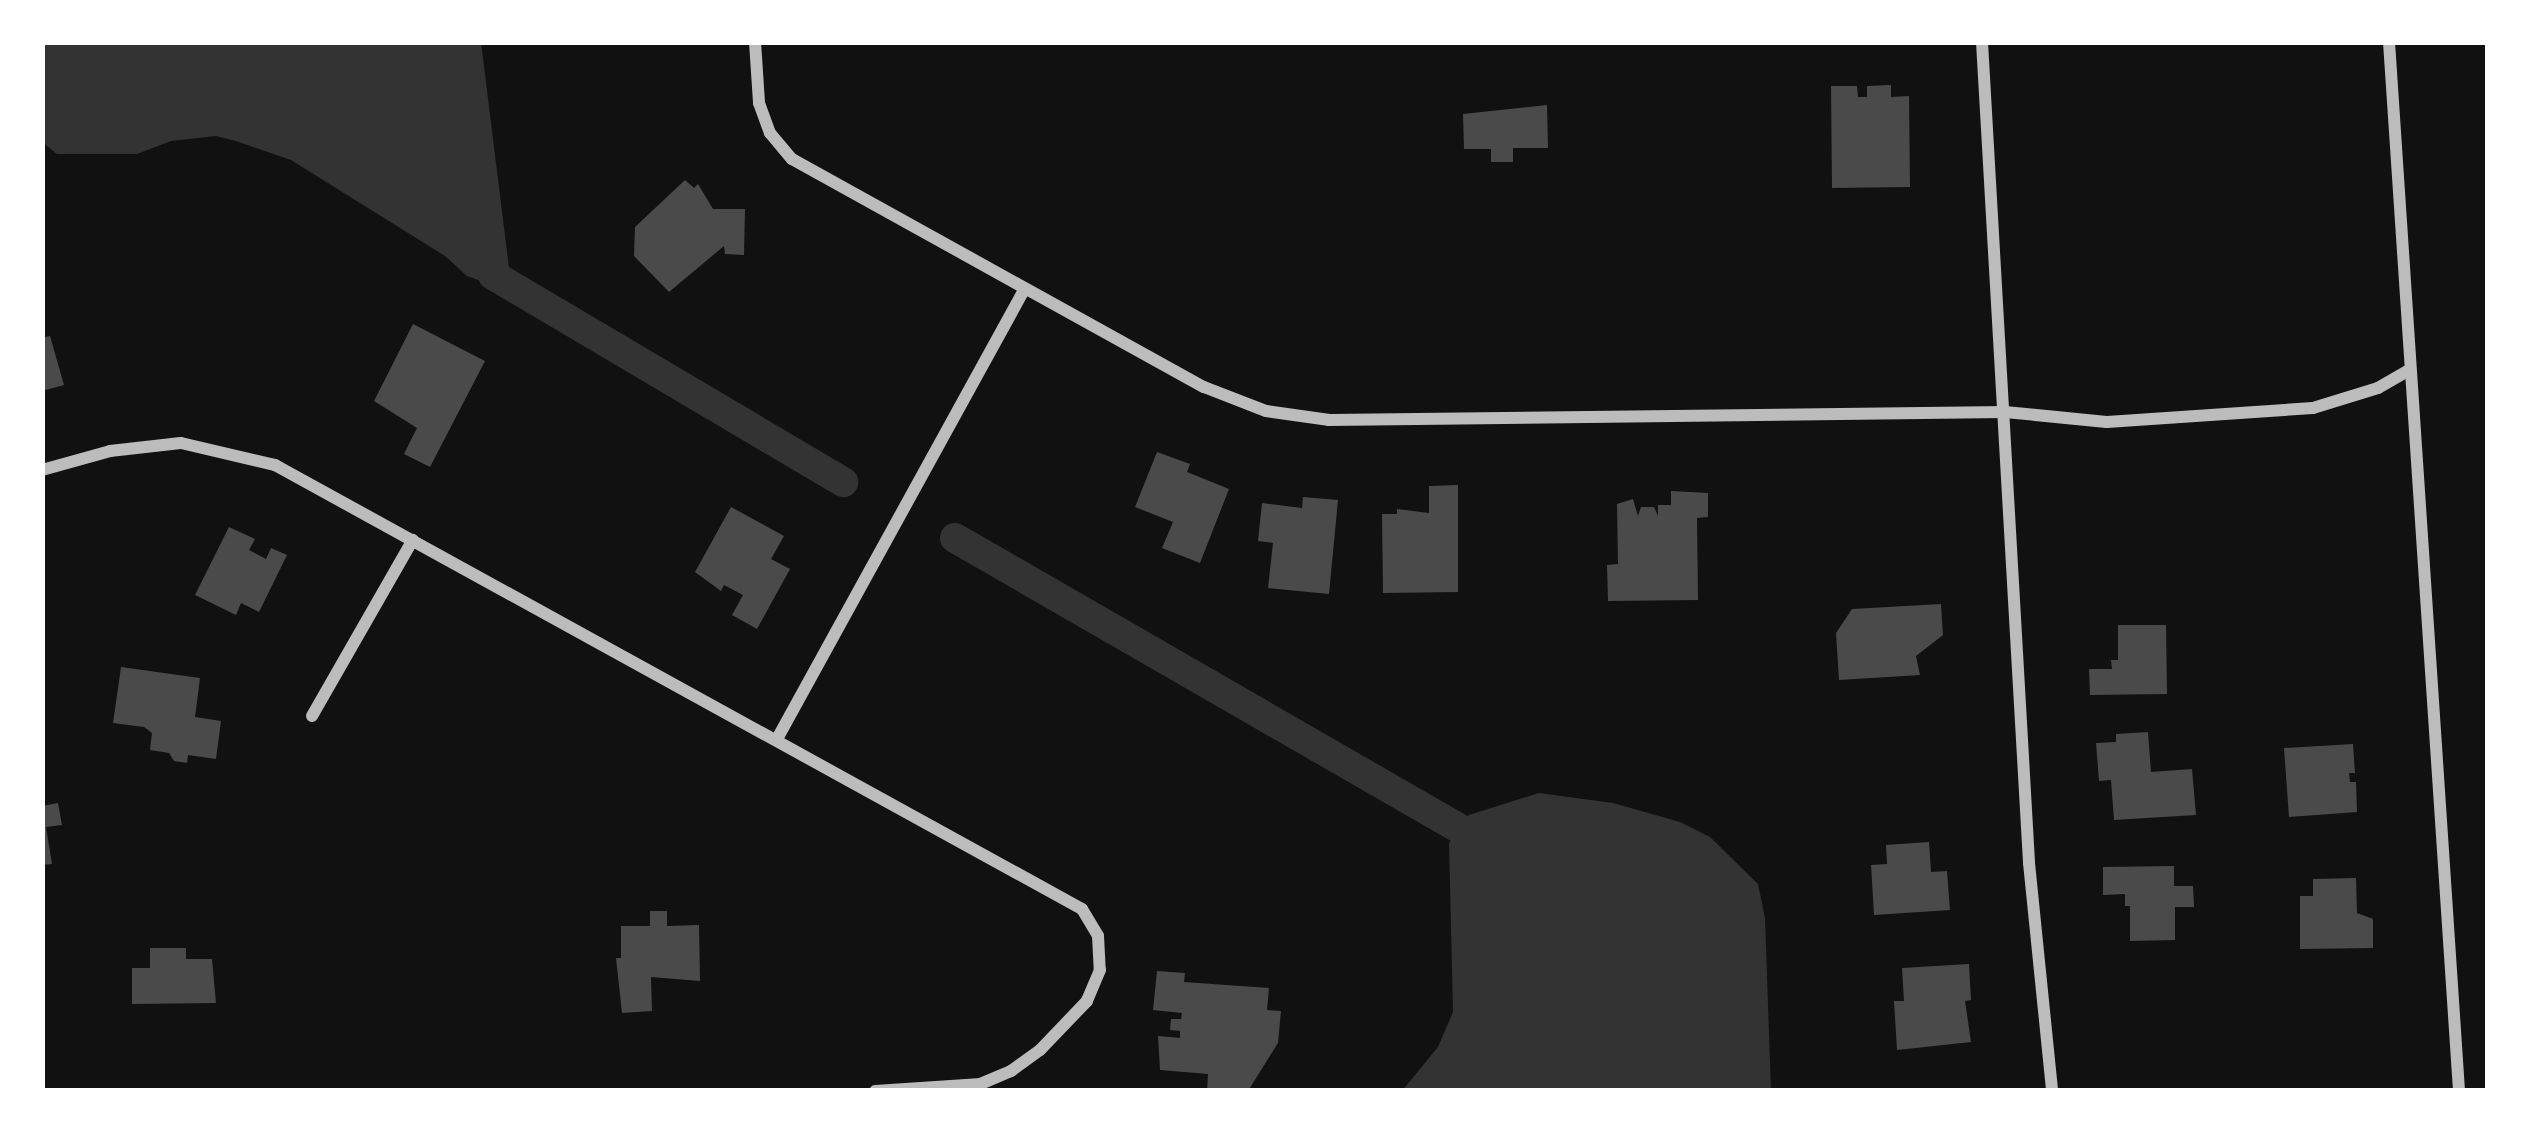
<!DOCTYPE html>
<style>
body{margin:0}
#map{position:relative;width:2530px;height:1133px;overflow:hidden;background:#111;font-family:"Sofia Sans Condensed",sans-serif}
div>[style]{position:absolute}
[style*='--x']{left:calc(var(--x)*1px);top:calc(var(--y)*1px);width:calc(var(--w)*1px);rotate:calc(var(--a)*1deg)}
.water>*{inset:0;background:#333}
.canal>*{height:30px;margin:-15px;padding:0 15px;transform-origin:15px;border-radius:15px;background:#333}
.building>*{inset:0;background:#4a4a4a}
.minor>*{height:12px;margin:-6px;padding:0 6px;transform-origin:6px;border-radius:6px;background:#bcbcbc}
span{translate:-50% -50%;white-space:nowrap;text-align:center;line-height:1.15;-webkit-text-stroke:10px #fff;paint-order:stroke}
.frame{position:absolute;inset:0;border:45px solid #fff;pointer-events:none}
</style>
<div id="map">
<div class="water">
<i style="clip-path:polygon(42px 42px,481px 42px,510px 276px,500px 288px,467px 276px,445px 256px,291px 160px,236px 141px,216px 136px,171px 141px,137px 154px,57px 154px,42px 142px)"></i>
<i style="clip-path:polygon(1539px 793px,1613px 803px,1680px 822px,1710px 837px,1758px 884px,1765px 918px,1771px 1091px,1402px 1091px,1438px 1047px,1453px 1012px,1449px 843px,1469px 815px)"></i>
</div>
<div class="canal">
<i style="--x:493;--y:275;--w:407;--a:30.6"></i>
<i style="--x:955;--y:538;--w:591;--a:29.95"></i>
</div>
<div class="building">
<i style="clip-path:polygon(1891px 85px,1891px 97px,1909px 96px,1910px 187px,1832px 188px,1831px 86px,1857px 86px,1858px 97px,1867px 97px,1867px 86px)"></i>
<i style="clip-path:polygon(1547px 105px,1548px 148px,1513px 148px,1513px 162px,1491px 162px,1491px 149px,1464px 149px,1463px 114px)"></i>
<i style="clip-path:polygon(685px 180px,694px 188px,698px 184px,713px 209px,745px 209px,744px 255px,725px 254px,724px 246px,669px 292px,634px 256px,635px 227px)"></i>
<i style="clip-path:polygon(413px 324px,485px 361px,430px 467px,404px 454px,417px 428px,374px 401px)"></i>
<i style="clip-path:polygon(50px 336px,64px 385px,42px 391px,42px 338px)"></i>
<i style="clip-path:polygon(1157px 452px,1190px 464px,1187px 472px,1229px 489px,1200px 563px,1162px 548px,1173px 522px,1135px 507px)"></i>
<i style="clip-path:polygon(1458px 485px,1458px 592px,1383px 593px,1382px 514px,1397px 514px,1397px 509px,1429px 513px,1429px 486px)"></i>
<i style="clip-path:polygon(1671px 491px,1708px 493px,1708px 517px,1697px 518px,1698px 600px,1608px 601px,1607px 565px,1618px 564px,1617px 504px,1633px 499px,1638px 516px,1641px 507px,1654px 507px,1658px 516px,1658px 505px,1671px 505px)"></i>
<i style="clip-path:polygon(1303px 497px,1338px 500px,1329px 594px,1268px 588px,1273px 543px,1258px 541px,1262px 503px,1302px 508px)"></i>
<i style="clip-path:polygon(731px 507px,784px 536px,771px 559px,790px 569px,757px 629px,732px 615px,743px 595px,724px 585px,721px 591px,695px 572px)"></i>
<i style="clip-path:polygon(229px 527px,255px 539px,249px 550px,266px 559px,271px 548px,287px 555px,259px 612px,241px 603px,236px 615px,195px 595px)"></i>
<i style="clip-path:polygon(1941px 604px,1943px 635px,1916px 656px,1920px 675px,1839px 680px,1836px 633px,1852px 609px)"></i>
<i style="clip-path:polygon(2118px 625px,2166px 625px,2167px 694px,2090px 695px,2089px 669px,2112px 669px,2111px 660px,2118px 660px)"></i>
<i style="clip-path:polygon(121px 667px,200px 678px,195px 717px,221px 721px,216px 759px,188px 755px,187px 763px,174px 761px,169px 753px,150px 750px,152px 733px,144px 727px,113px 723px)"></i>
<i style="clip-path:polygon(2148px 732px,2151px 772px,2192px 769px,2196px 815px,2114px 820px,2111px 780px,2099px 781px,2096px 743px,2116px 742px,2116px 734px)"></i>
<i style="clip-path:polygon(2353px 744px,2355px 773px,2349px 773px,2350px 782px,2356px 782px,2357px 812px,2289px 817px,2284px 748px)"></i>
<i style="clip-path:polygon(58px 803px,62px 825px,46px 827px,52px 864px,42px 865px,42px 806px)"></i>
<i style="clip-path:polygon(1929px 842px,1931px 872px,1947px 871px,1950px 910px,1874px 915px,1871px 865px,1887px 864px,1886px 845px)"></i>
<i style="clip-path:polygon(2174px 866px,2174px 886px,2193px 886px,2194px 907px,2175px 907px,2175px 940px,2130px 941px,2130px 906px,2125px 906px,2125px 894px,2103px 895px,2103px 867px)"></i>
<i style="clip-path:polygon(2356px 878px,2357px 913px,2373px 919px,2373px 948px,2300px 949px,2300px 896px,2313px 896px,2313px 879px)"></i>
<i style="clip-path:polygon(650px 911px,667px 911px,667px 926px,699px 925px,700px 981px,651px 977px,652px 1011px,622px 1013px,616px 958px,621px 958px,621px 926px,650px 926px)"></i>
<i style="clip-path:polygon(150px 948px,186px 948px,186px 959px,212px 959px,216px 1003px,132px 1004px,132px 968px,150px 968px)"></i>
<i style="clip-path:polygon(1969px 964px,1971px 1000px,1965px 1001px,1971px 1042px,1897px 1050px,1894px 1001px,1904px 1001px,1902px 968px)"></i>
<i style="clip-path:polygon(1157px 971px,1185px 973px,1184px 982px,1269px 988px,1267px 1010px,1281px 1011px,1278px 1043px,1248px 1091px,1207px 1091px,1208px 1074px,1160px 1070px,1158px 1036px,1180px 1038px,1180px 1031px,1170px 1030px,1171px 1019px,1181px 1019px,1182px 1013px,1153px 1010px)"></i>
</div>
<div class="minor">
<i style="--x:755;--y:42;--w:61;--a:86.2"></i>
<i style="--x:759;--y:103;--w:32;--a:70"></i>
<i style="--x:770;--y:133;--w:34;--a:50"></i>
<i style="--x:792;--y:159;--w:471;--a:29"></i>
<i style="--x:1204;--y:387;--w:66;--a:21.2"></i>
<i style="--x:1266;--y:411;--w:64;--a:8.1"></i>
<i style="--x:1329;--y:420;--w:676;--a:-0.68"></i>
<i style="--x:2005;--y:412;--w:102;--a:5.6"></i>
<i style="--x:2107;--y:422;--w:206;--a:-3.9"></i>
<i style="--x:2313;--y:408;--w:68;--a:-17.1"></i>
<i style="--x:2378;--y:388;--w:36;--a:-30"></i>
<i style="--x:1982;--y:42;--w:822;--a:86.72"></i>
<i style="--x:2029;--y:863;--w:229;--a:84.2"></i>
<i style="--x:2389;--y:42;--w:1051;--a:86.18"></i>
<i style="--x:42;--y:470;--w:71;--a:-15.6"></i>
<i style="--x:110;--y:451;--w:71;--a:-6.4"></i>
<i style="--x:181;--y:443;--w:97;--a:13.2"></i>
<i style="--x:275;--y:465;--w:921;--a:28.82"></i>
<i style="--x:1082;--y:909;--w:31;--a:59"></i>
<i style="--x:1098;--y:936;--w:34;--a:87"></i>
<i style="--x:1100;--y:970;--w:34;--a:113"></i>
<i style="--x:1087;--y:1001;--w:68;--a:133.8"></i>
<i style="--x:1040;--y:1050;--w:36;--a:144"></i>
<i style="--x:1011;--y:1071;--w:33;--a:157"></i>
<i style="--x:981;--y:1084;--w:106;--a:176.2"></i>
<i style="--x:312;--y:716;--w:203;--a:-60.2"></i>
<i style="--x:777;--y:739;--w:512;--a:-61.18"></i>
</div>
<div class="frame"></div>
</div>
